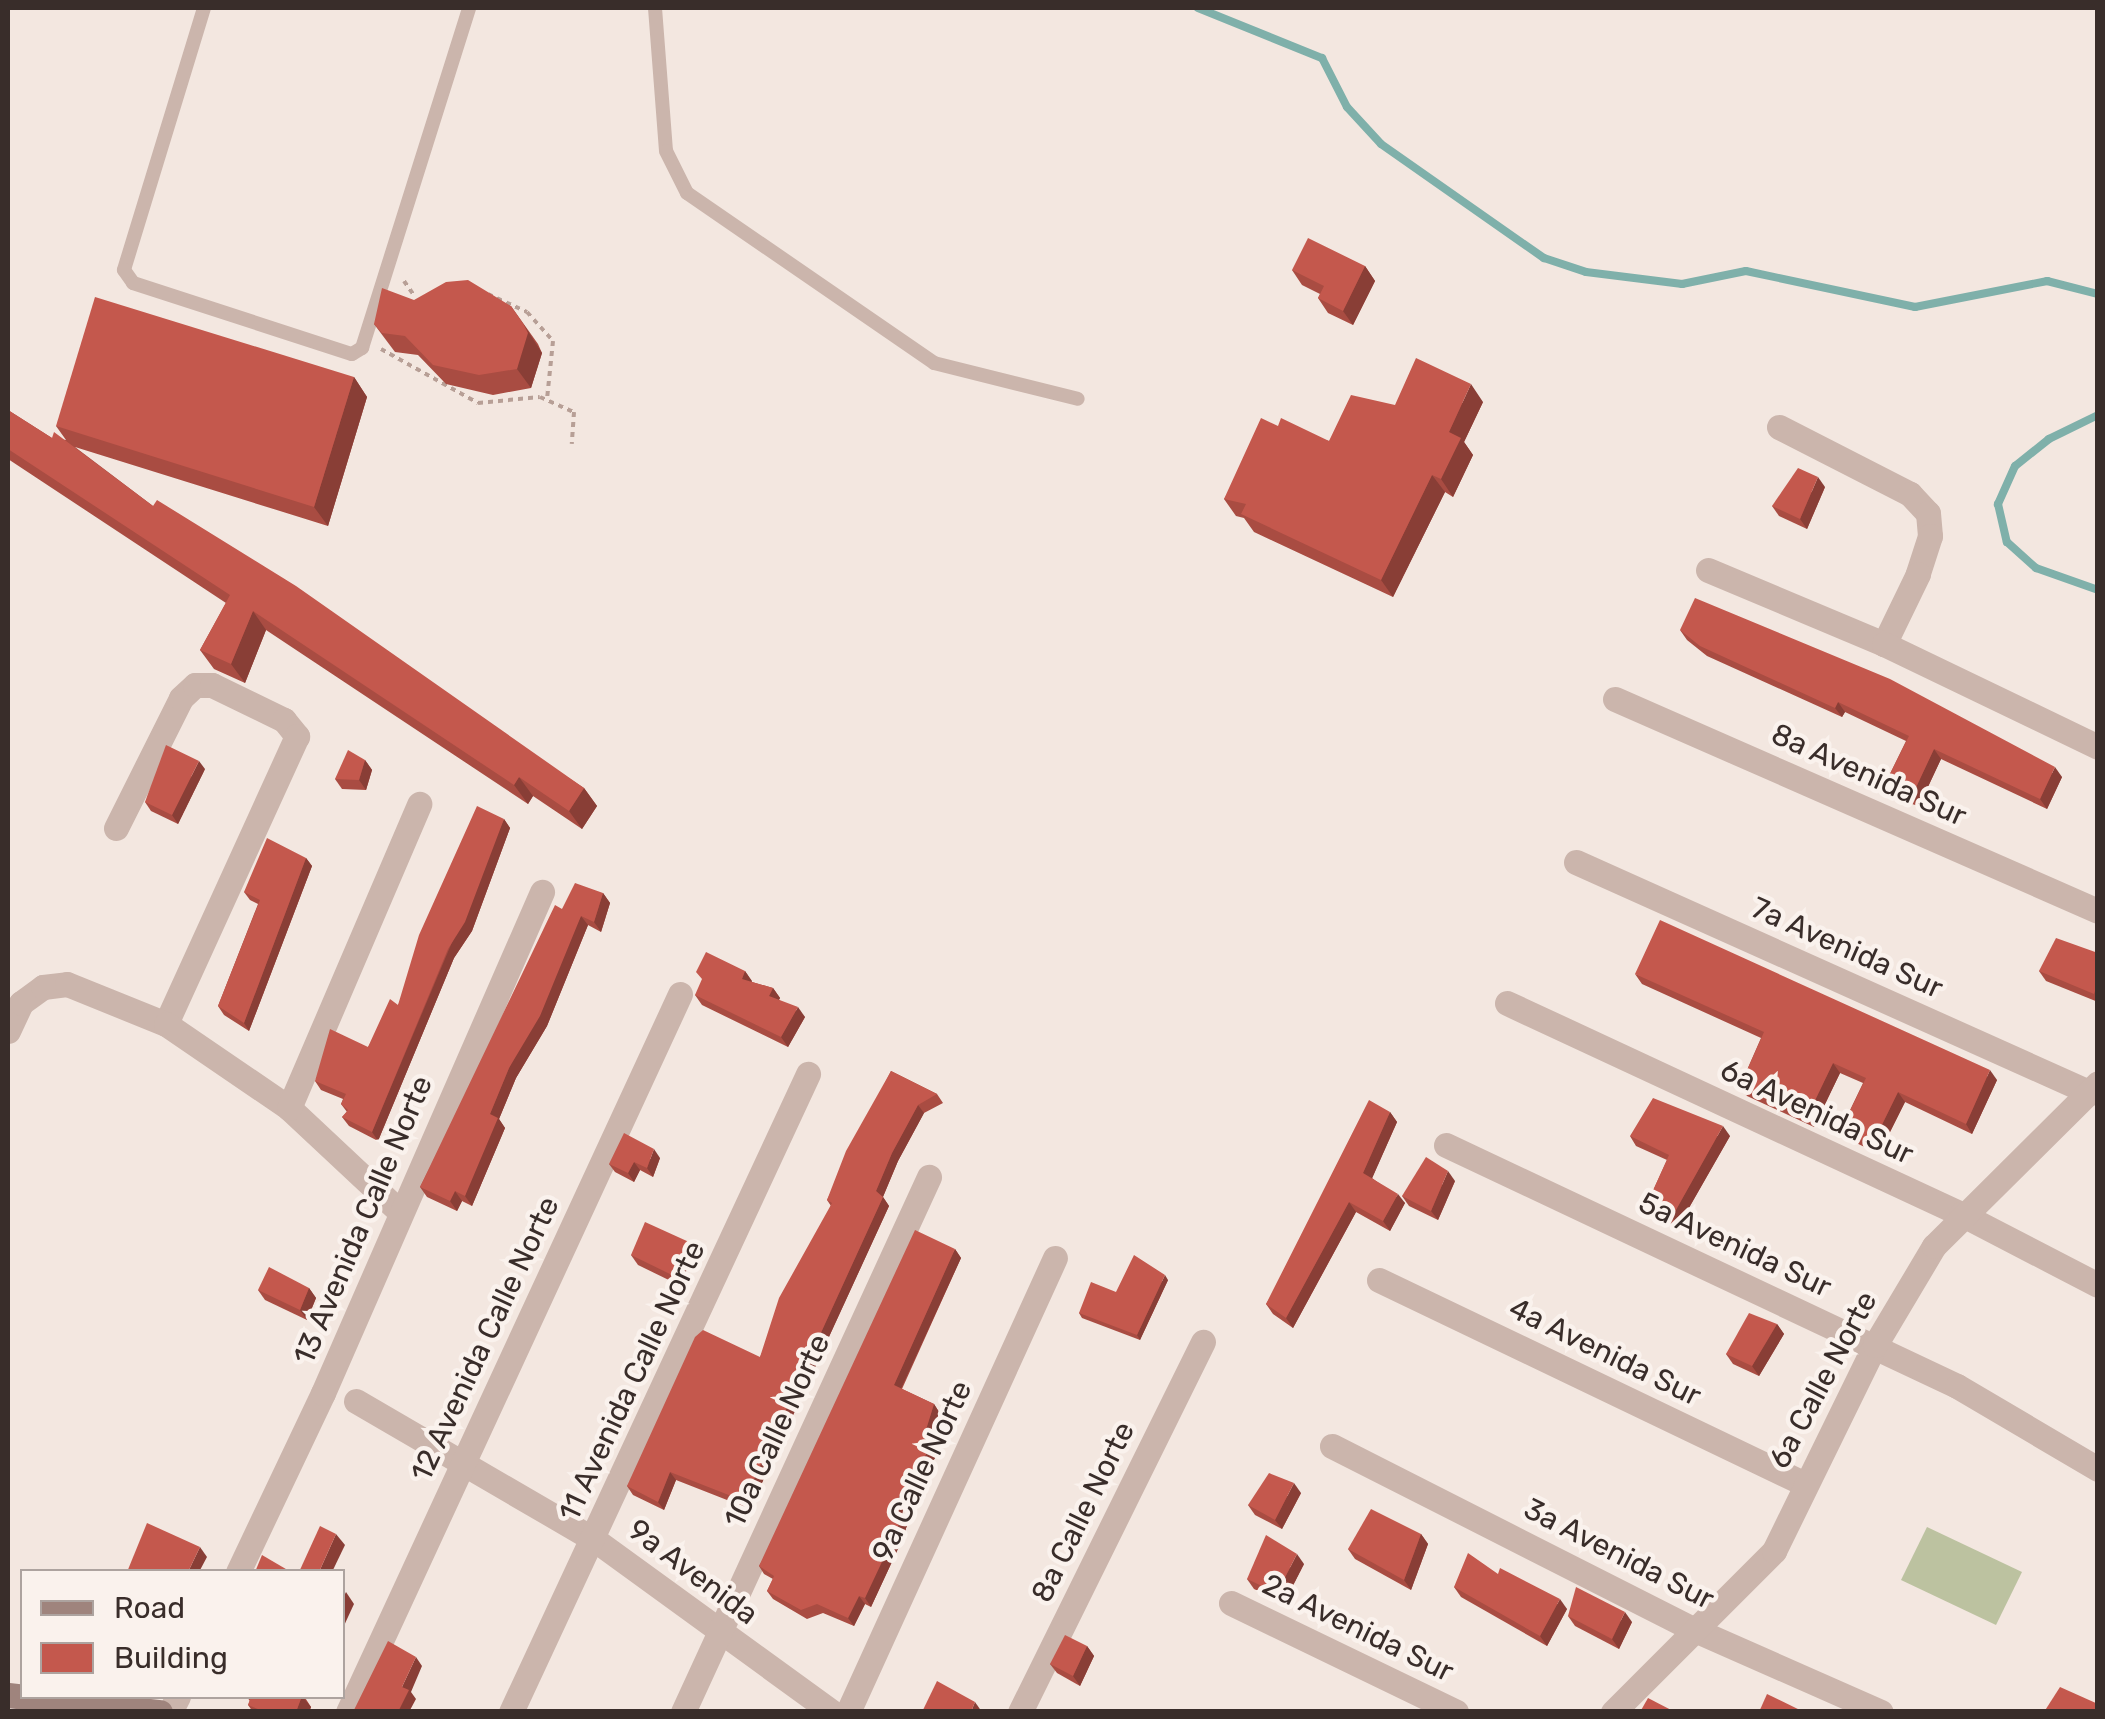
<!DOCTYPE html>
<style>
body{margin:0}
#map{position:relative;width:2105px;height:1719px;overflow:hidden;background:#f3e7e0;font-family:Rubik,sans-serif}
div>[style]{position:absolute}
[style*='--x']{left:calc(var(--x)*1px);top:calc(var(--y)*1px);width:calc(var(--w)*1px);rotate:calc(var(--a)*1deg)}
.green>*{inset:0;background:#bcc2a0}
.stream>*{height:8px;margin:-4px;padding:0 4px;transform-origin:4px;border-radius:4px;background:#7fb0aa}
.path>*{height:4px;margin-top:-2px;transform-origin:0;background:repeating-linear-gradient(90deg,#b79f96 0 5px,transparent 0 10px)}
.service>*{height:14px;margin:-7px;padding:0 7px;transform-origin:7px;border-radius:7px;background:#cbb5ac}
.minor>*{height:25px;margin:-12.5px;padding:0 12.5px;transform-origin:12.5px;border-radius:12.5px;background:#cbb5ac}
.secondary>*{height:25px;margin:-12.5px;padding:0 12.5px;transform-origin:12.5px;border-radius:12.5px;background:#9f847d}
.wall>*{inset:0;background:#a94c42}
.shaded-wall>*{inset:0;background:#893e36}
.building>*{inset:0;background:#c4584d}
span{translate:-50% -50%;white-space:nowrap;text-align:center;line-height:1.15;-webkit-text-stroke:9px #faf2ed;paint-order:stroke}
.street-label{font-size:30px;color:#392d2a}
.frame{position:absolute;inset:0;border:10px solid #392d2a;pointer-events:none}
.legend{position:absolute;left:20px;top:1569px;width:325px;height:130px;box-sizing:border-box;background:#faf2ed;border:2px solid #ada39f;margin:0;padding:12px 18px;list-style:none;font-size:30px;color:#392d2a}
.legend li{display:flex;align-items:center;gap:20px;height:50px}
.legend b{width:50px;border:2px solid #ada39f}
</style>
<div id="map">
<div class="green">
<i style="clip-path:polygon(1927px 1527px,2022px 1572px,1996px 1625px,1901px 1580px)"></i>
</div>
<div class="stream">
<i style="--x:1198;--y:8;--w:134;--a:22"></i>
<i style="--x:1322;--y:58;--w:55;--a:63"></i>
<i style="--x:1347;--y:107;--w:50;--a:47.4"></i>
<i style="--x:1381;--y:144;--w:199;--a:35"></i>
<i style="--x:1544;--y:258;--w:44;--a:18.4"></i>
<i style="--x:1586;--y:272;--w:97;--a:7.1"></i>
<i style="--x:1682;--y:284;--w:65;--a:-11.5"></i>
<i style="--x:1746;--y:271;--w:173;--a:12"></i>
<i style="--x:1915;--y:307;--w:135;--a:-11.1"></i>
<i style="--x:2047;--y:281;--w:53;--a:14.3"></i>
<i style="--x:2098;--y:415;--w:55;--a:153.9"></i>
<i style="--x:2049;--y:439;--w:43;--a:141.5"></i>
<i style="--x:2015;--y:466;--w:42;--a:114.1"></i>
<i style="--x:1998;--y:504;--w:39;--a:77"></i>
<i style="--x:2007;--y:542;--w:39;--a:42"></i>
<i style="--x:2036;--y:568;--w:66;--a:19.5"></i>
</div>
<div class="path">
<i style="--x:404;--y:281;--w:19;--a:55"></i>
<i style="--x:488;--y:294;--w:43;--a:24.8"></i>
<i style="--x:527;--y:312;--w:39;--a:48"></i>
<i style="--x:553;--y:341;--w:58;--a:95.9"></i>
<i style="--x:381;--y:349;--w:111;--a:29.1"></i>
<i style="--x:478;--y:403;--w:62;--a:-5.5"></i>
<i style="--x:540;--y:397;--w:37;--a:24"></i>
<i style="--x:574;--y:412;--w:32;--a:94"></i>
</div>
<div class="service">
<i style="--x:204;--y:8;--w:274;--a:107"></i>
<i style="--x:124;--y:270;--w:16;--a:55"></i>
<i style="--x:133;--y:283;--w:230;--a:18"></i>
<i style="--x:352;--y:354;--w:12;--a:-31"></i>
<i style="--x:362;--y:348;--w:356;--a:-72.5"></i>
<i style="--x:655;--y:8;--w:143;--a:85.6"></i>
<i style="--x:666;--y:151;--w:47;--a:63.4"></i>
<i style="--x:687;--y:193;--w:300;--a:34.5"></i>
<i style="--x:934;--y:363;--w:148;--a:14"></i>
</div>
<div class="minor">
<i style="--x:1779;--y:427;--w:147;--a:27.1"></i>
<i style="--x:1910;--y:494;--w:26;--a:47"></i>
<i style="--x:1928;--y:513;--w:23;--a:85"></i>
<i style="--x:1930;--y:536;--w:40;--a:108"></i>
<i style="--x:1918;--y:574;--w:78;--a:115.9"></i>
<i style="--x:1708;--y:570;--w:191;--a:22.8"></i>
<i style="--x:1884;--y:644;--w:237;--a:25.7"></i>
<i style="--x:1615;--y:699;--w:527;--a:23.7"></i>
<i style="--x:116;--y:828;--w:145;--a:-63.4"></i>
<i style="--x:181;--y:698;--w:19;--a:-43"></i>
<i style="--x:195;--y:685;--w:17;--a:0"></i>
<i style="--x:212;--y:685;--w:80;--a:25.9"></i>
<i style="--x:284;--y:720;--w:21;--a:51"></i>
<i style="--x:297;--y:736;--w:316;--a:114.5"></i>
<i style="--x:1576;--y:862;--w:564;--a:24.16"></i>
<i style="--x:1507;--y:1003;--w:501;--a:24.93"></i>
<i style="--x:1961;--y:1214;--w:154;--a:27.4"></i>
<i style="--x:8;--y:1031;--w:31;--a:-65"></i>
<i style="--x:21;--y:1003;--w:27;--a:-36"></i>
<i style="--x:43;--y:987;--w:24;--a:-7"></i>
<i style="--x:67;--y:984;--w:107;--a:22"></i>
<i style="--x:166;--y:1024;--w:149;--a:34.3"></i>
<i style="--x:289;--y:1108;--w:152;--a:43.1"></i>
<i style="--x:289;--y:1108;--w:331;--a:-66.8"></i>
<i style="--x:1446;--y:1145;--w:565;--a:25.25"></i>
<i style="--x:1957;--y:1386;--w:164;--a:30.5"></i>
<i style="--x:1379;--y:1280;--w:470;--a:25.6"></i>
<i style="--x:356;--y:1401;--w:276;--a:30.2"></i>
<i style="--x:595;--y:1540;--w:293;--a:36"></i>
<i style="--x:1332;--y:1446;--w:407;--a:26.9"></i>
<i style="--x:1695;--y:1630;--w:203;--a:23.8"></i>
<i style="--x:238;--y:1572;--w:198;--a:-64.6"></i>
<i style="--x:323;--y:1393;--w:547;--a:-66.39"></i>
<i style="--x:1231;--y:1603;--w:250;--a:25.8"></i>
<i style="--x:170;--y:1712;--w:18;--a:-63"></i>
<i style="--x:348;--y:1712;--w:791;--a:-65.18"></i>
<i style="--x:511;--y:1712;--w:704;--a:-65.04"></i>
<i style="--x:683;--y:1712;--w:589;--a:-65.31"></i>
<i style="--x:848;--y:1712;--w:499;--a:-65.5"></i>
<i style="--x:1020;--y:1712;--w:413;--a:-63.7"></i>
<i style="--x:1613;--y:1712;--w:228;--a:-45"></i>
<i style="--x:1774;--y:1551;--w:229;--a:-63.9"></i>
<i style="--x:1875;--y:1345;--w:115;--a:-59.2"></i>
<i style="--x:1934;--y:1246;--w:231;--a:-44.8"></i>
</div>
<div class="secondary">
<i style="--x:8;--y:1695;--w:153;--a:6.4"></i>
</div>
<div class="wall">
<i style="clip-path:polygon(1365px 266px,1375px 281px,1353px 325px,1328px 313px,1318px 298px,1320px 294px,1302px 285px,1292px 270px)"></i>
<i style="clip-path:polygon(414px 300px,511px 306px,538px 344px,542px 353px,531px 388px,493px 395px,446px 384px,418px 355px,395px 352px,374px 324px)"></i>
<i style="clip-path:polygon(354px 377px,367px 397px,328px 526px,75px 447px,153px 506px,584px 788px,597px 806px,582px 829px,533px 796px,528px 804px,266px 630px,245px 683px,214px 669px,200px 650px,226px 603px,8px 459px,8px 410px,52px 438px,66px 440px,56px 426px)"></i>
<i style="clip-path:polygon(1483px 402px,1464px 442px,1473px 455px,1453px 497px,1445px 492px,1393px 597px,1254px 532px,1244px 518px,1236px 516px,1224px 499px,1278px 426px,1329px 441px,1395px 405px)"></i>
<i style="clip-path:polygon(1825px 487px,1807px 529px,1779px 516px,1772px 506px)"></i>
<i style="clip-path:polygon(1680px 630px,2062px 777px,2047px 809px,1941px 759px,1919px 806px,1890px 798px,1883px 788px,1906px 741px,1845px 712px,1842px 717px,1707px 656px,1687px 640px)"></i>
<i style="clip-path:polygon(365px 760px,372px 770px,366px 790px,342px 789px,335px 779px)"></i>
<i style="clip-path:polygon(205px 769px,178px 824px,151px 811px,145px 802px)"></i>
<i style="clip-path:polygon(504px 819px,510px 828px,472px 931px,454px 958px,378px 1141px,349px 1126px,342px 1117px,347px 1112px,341px 1104px,343px 1099px,321px 1090px,315px 1081px,368px 1047px,398px 1005px)"></i>
<i style="clip-path:polygon(306px 858px,312px 866px,249px 1031px,224px 1015px,218px 1006px,258px 904px,250px 900px,244px 892px)"></i>
<i style="clip-path:polygon(603px 893px,610px 903px,601px 932px,588px 925px,547px 1026px,516px 1078px,499px 1119px,505px 1128px,472px 1206px,462px 1201px,457px 1211px,427px 1197px,420px 1187px,562px 909px)"></i>
<i style="clip-path:polygon(2098px 953px,2098px 1002px,2046px 981px,2039px 971px)"></i>
<i style="clip-path:polygon(745px 971px,752px 982px,773px 988px,780px 998px,779px 1000px,805px 1017px,788px 1047px,702px 1005px,695px 995px)"></i>
<i style="clip-path:polygon(1635px 974px,1997px 1080px,1972px 1134px,1905px 1102px,1879px 1154px,1848px 1139px,1841px 1129px,1863px 1083px,1840px 1073px,1814px 1127px,1747px 1096px,1740px 1086px,1761px 1038px,1642px 984px)"></i>
<i style="clip-path:polygon(891px 1071px,937px 1094px,943px 1103px,924px 1113px,898px 1161px,883px 1197px,889px 1206px,750px 1509px,676px 1480px,664px 1510px,633px 1495px,627px 1486px,760px 1357px,831px 1206px,827px 1200px)"></i>
<i style="clip-path:polygon(1390px 1112px,1397px 1122px,1372px 1178px,1405px 1203px,1390px 1231px,1356px 1212px,1293px 1328px,1273px 1314px,1266px 1304px)"></i>
<i style="clip-path:polygon(1630px 1136px,1730px 1136px,1678px 1227px,1653px 1216px,1646px 1206px,1667px 1160px,1636px 1146px)"></i>
<i style="clip-path:polygon(660px 1158px,653px 1177px,640px 1170px,634px 1182px,615px 1172px,609px 1164px)"></i>
<i style="clip-path:polygon(1455px 1181px,1438px 1220px,1409px 1206px,1402px 1196px)"></i>
<i style="clip-path:polygon(689px 1242px,696px 1252px,679px 1285px,638px 1265px,631px 1255px)"></i>
<i style="clip-path:polygon(955px 1249px,961px 1258px,902px 1389px,934px 1404px,939px 1412px,930px 1444px,935px 1458px,903px 1509px,902px 1514px,908px 1522px,903px 1538px,871px 1607px,865px 1604px,854px 1626px,823px 1613px,807px 1619px,773px 1599px,767px 1591px,773px 1579px,764px 1574px,759px 1566px)"></i>
<i style="clip-path:polygon(1168px 1280px,1140px 1340px,1082px 1318px,1079px 1313px,1116px 1292px)"></i>
<i style="clip-path:polygon(309px 1288px,316px 1298px,307px 1320px,265px 1300px,258px 1290px)"></i>
<i style="clip-path:polygon(1777px 1324px,1784px 1334px,1759px 1376px,1733px 1364px,1726px 1354px)"></i>
<i style="clip-path:polygon(1301px 1493px,1282px 1529px,1255px 1515px,1248px 1505px)"></i>
<i style="clip-path:polygon(1421px 1534px,1428px 1544px,1411px 1590px,1355px 1559px,1348px 1549px)"></i>
<i style="clip-path:polygon(1304px 1564px,1284px 1603px,1254px 1589px,1247px 1579px)"></i>
<i style="clip-path:polygon(1498px 1574px,1567px 1609px,1547px 1646px,1461px 1597px,1454px 1587px)"></i>
<i style="clip-path:polygon(1568px 1616px,1632px 1622px,1619px 1649px,1575px 1626px)"></i>
<i style="clip-path:polygon(1087px 1646px,1094px 1656px,1080px 1686px,1057px 1673px,1050px 1664px)"></i>
<i style="clip-path:polygon(246px 1696px,304px 1696px,311px 1707px,309px 1712px,253px 1712px,248px 1705px,250px 1701px)"></i>
</div>
<div class="shaded-wall">
<i style="clip-path:polygon(1365px 266px,1375px 281px,1353px 325px,1343px 311px)"></i>
<i style="clip-path:polygon(524px 325px,542px 353px,531px 388px,517px 369px)"></i>
<i style="clip-path:polygon(354px 377px,367px 397px,328px 526px,314px 507px)"></i>
<i style="clip-path:polygon(1471px 384px,1483px 402px,1464px 442px,1473px 455px,1453px 497px,1441px 479px,1449px 432px)"></i>
<i style="clip-path:polygon(1432px 475px,1445px 492px,1393px 597px,1381px 580px)"></i>
<i style="clip-path:polygon(1818px 477px,1825px 487px,1807px 529px,1800px 519px)"></i>
<i style="clip-path:polygon(253px 611px,266px 630px,245px 683px,231px 664px)"></i>
<i style="clip-path:polygon(1838px 702px,1845px 712px,1842px 717px,1835px 708px)"></i>
<i style="clip-path:polygon(1934px 749px,1941px 759px,1919px 806px,1912px 796px)"></i>
<i style="clip-path:polygon(365px 760px,372px 770px,366px 790px,359px 780px)"></i>
<i style="clip-path:polygon(199px 761px,205px 769px,178px 824px,172px 815px)"></i>
<i style="clip-path:polygon(2055px 767px,2062px 777px,2047px 809px,2040px 799px)"></i>
<i style="clip-path:polygon(519px 777px,533px 796px,528px 804px,514px 785px)"></i>
<i style="clip-path:polygon(584px 788px,597px 806px,582px 829px,569px 811px)"></i>
<i style="clip-path:polygon(504px 819px,510px 828px,472px 931px,454px 958px,378px 1141px,372px 1132px)"></i>
<i style="clip-path:polygon(306px 858px,312px 866px,249px 1031px,244px 1023px)"></i>
<i style="clip-path:polygon(603px 893px,610px 903px,601px 932px,594px 922px)"></i>
<i style="clip-path:polygon(581px 916px,588px 925px,547px 1026px,516px 1078px,499px 1119px,505px 1128px,472px 1206px,465px 1196px,490px 1114px,509px 1068px)"></i>
<i style="clip-path:polygon(745px 971px,752px 981px,748px 989px,742px 979px)"></i>
<i style="clip-path:polygon(773px 988px,780px 998px,775px 1006px,769px 996px)"></i>
<i style="clip-path:polygon(798px 1007px,805px 1017px,788px 1047px,781px 1037px)"></i>
<i style="clip-path:polygon(1833px 1063px,1840px 1073px,1814px 1127px,1807px 1117px)"></i>
<i style="clip-path:polygon(1990px 1070px,1997px 1080px,1972px 1134px,1966px 1124px)"></i>
<i style="clip-path:polygon(1898px 1092px,1905px 1102px,1879px 1154px,1872px 1145px)"></i>
<i style="clip-path:polygon(918px 1105px,924px 1113px,898px 1161px,882px 1199px,876px 1191px,892px 1153px)"></i>
<i style="clip-path:polygon(1390px 1112px,1397px 1122px,1370px 1183px,1363px 1173px)"></i>
<i style="clip-path:polygon(1723px 1126px,1730px 1136px,1678px 1227px,1672px 1217px)"></i>
<i style="clip-path:polygon(654px 1149px,660px 1158px,653px 1177px,647px 1168px)"></i>
<i style="clip-path:polygon(634px 1162px,640px 1170px,634px 1182px,628px 1173px)"></i>
<i style="clip-path:polygon(1448px 1171px,1455px 1181px,1438px 1220px,1431px 1211px)"></i>
<i style="clip-path:polygon(455px 1191px,462px 1201px,457px 1211px,450px 1201px)"></i>
<i style="clip-path:polygon(1398px 1194px,1405px 1203px,1390px 1231px,1383px 1221px)"></i>
<i style="clip-path:polygon(883px 1197px,889px 1206px,750px 1509px,744px 1501px)"></i>
<i style="clip-path:polygon(1349px 1202px,1356px 1212px,1293px 1328px,1286px 1318px)"></i>
<i style="clip-path:polygon(689px 1242px,696px 1252px,679px 1285px,672px 1275px)"></i>
<i style="clip-path:polygon(955px 1249px,961px 1258px,899px 1393px,894px 1385px)"></i>
<i style="clip-path:polygon(1165px 1275px,1168px 1280px,1140px 1340px,1137px 1335px)"></i>
<i style="clip-path:polygon(309px 1288px,316px 1298px,307px 1320px,300px 1310px)"></i>
<i style="clip-path:polygon(1777px 1324px,1784px 1334px,1759px 1376px,1752px 1366px)"></i>
<i style="clip-path:polygon(934px 1404px,939px 1412px,930px 1444px,935px 1458px,903px 1509px,902px 1516px,902px 1514px,908px 1522px,903px 1538px,871px 1607px,865px 1598px,895px 1511px,897px 1500px,924px 1436px)"></i>
<i style="clip-path:polygon(670px 1472px,676px 1480px,664px 1510px,658px 1502px)"></i>
<i style="clip-path:polygon(1294px 1483px,1301px 1493px,1282px 1529px,1275px 1520px)"></i>
<i style="clip-path:polygon(336px 1534px,345px 1545px,332px 1572px,319px 1572px)"></i>
<i style="clip-path:polygon(1421px 1534px,1428px 1544px,1411px 1590px,1404px 1580px)"></i>
<i style="clip-path:polygon(200px 1547px,207px 1557px,199px 1572px,188px 1572px)"></i>
<i style="clip-path:polygon(1297px 1554px,1304px 1564px,1284px 1603px,1277px 1593px)"></i>
<i style="clip-path:polygon(346px 1592px,354px 1604px,342px 1630px,342px 1600px)"></i>
<i style="clip-path:polygon(859px 1596px,865px 1604px,854px 1626px,848px 1618px)"></i>
<i style="clip-path:polygon(1560px 1599px,1567px 1609px,1547px 1646px,1540px 1636px)"></i>
<i style="clip-path:polygon(1625px 1612px,1632px 1622px,1619px 1649px,1612px 1639px)"></i>
<i style="clip-path:polygon(1087px 1646px,1094px 1656px,1080px 1686px,1073px 1676px)"></i>
<i style="clip-path:polygon(416px 1657px,422px 1666px,411px 1692px,416px 1699px,409px 1712px,398px 1712px,402px 1687px)"></i>
<i style="clip-path:polygon(302px 1696px,311px 1707px,309px 1712px,296px 1712px)"></i>
<i style="clip-path:polygon(975px 1702px,982px 1712px,971px 1712px)"></i>
</div>
<div class="building">
<i style="clip-path:polygon(1308px 238px,1365px 266px,1343px 311px,1318px 298px,1324px 286px,1292px 270px)"></i>
<i style="clip-path:polygon(468px 280px,511px 306px,524px 325px,528px 333px,517px 369px,479px 375px,433px 365px,405px 336px,382px 333px,374px 324px,382px 288px,414px 300px,446px 282px)"></i>
<i style="clip-path:polygon(95px 297px,354px 377px,314px 507px,56px 426px)"></i>
<i style="clip-path:polygon(1416px 358px,1471px 384px,1449px 432px,1461px 438px,1441px 479px,1432px 475px,1381px 580px,1241px 514px,1246px 504px,1224px 499px,1261px 418px,1278px 426px,1281px 418px,1329px 441px,1351px 395px,1395px 405px)"></i>
<i style="clip-path:polygon(8px 410px,52px 438px,54px 432px,153px 506px,157px 500px,296px 586px,584px 788px,569px 811px,519px 777px,514px 785px,253px 611px,231px 664px,200px 650px,230px 595px,8px 449px)"></i>
<i style="clip-path:polygon(1798px 468px,1818px 477px,1800px 519px,1772px 506px)"></i>
<i style="clip-path:polygon(1695px 598px,1890px 679px,2055px 767px,2040px 799px,1934px 749px,1912px 796px,1883px 788px,1909px 736px,1838px 702px,1835px 708px,1700px 646px,1680px 630px)"></i>
<i style="clip-path:polygon(166px 745px,199px 761px,172px 815px,145px 802px)"></i>
<i style="clip-path:polygon(348px 750px,365px 760px,359px 780px,335px 779px)"></i>
<i style="clip-path:polygon(477px 806px,504px 819px,465px 922px,448px 949px,372px 1132px,342px 1117px,348px 1110px,341px 1104px,346px 1094px,315px 1081px,330px 1029px,368px 1047px,390px 999px,398px 1005px,419px 935px)"></i>
<i style="clip-path:polygon(267px 838px,306px 858px,244px 1023px,218px 1006px,260px 900px,244px 892px)"></i>
<i style="clip-path:polygon(575px 883px,603px 893px,594px 922px,581px 916px,540px 1016px,509px 1068px,490px 1114px,498px 1118px,465px 1196px,455px 1191px,450px 1201px,420px 1187px,555px 905px,562px 909px)"></i>
<i style="clip-path:polygon(1660px 920px,1990px 1070px,1966px 1124px,1898px 1092px,1872px 1145px,1841px 1129px,1866px 1078px,1833px 1063px,1807px 1117px,1740px 1086px,1764px 1032px,1635px 974px)"></i>
<i style="clip-path:polygon(2056px 938px,2098px 953px,2098px 982px,2094px 994px,2039px 971px)"></i>
<i style="clip-path:polygon(706px 952px,745px 971px,742px 979px,773px 988px,769px 996px,798px 1007px,781px 1037px,695px 995px,702px 979px,696px 972px)"></i>
<i style="clip-path:polygon(891px 1071px,937px 1094px,918px 1105px,892px 1153px,876px 1191px,883px 1197px,744px 1501px,670px 1472px,658px 1502px,627px 1486px,695px 1337px,703px 1330px,760px 1357px,779px 1298px,832px 1203px,827px 1200px,846px 1151px)"></i>
<i style="clip-path:polygon(1653px 1098px,1723px 1126px,1672px 1217px,1646px 1206px,1669px 1155px,1630px 1136px)"></i>
<i style="clip-path:polygon(1369px 1100px,1390px 1112px,1363px 1173px,1398px 1194px,1383px 1221px,1349px 1202px,1286px 1318px,1266px 1304px)"></i>
<i style="clip-path:polygon(624px 1133px,654px 1149px,647px 1168px,634px 1162px,628px 1173px,609px 1164px)"></i>
<i style="clip-path:polygon(1426px 1157px,1448px 1171px,1431px 1211px,1402px 1196px)"></i>
<i style="clip-path:polygon(645px 1222px,689px 1242px,672px 1275px,631px 1255px)"></i>
<i style="clip-path:polygon(915px 1230px,955px 1249px,894px 1385px,934px 1404px,924px 1436px,929px 1450px,897px 1500px,895px 1511px,902px 1514px,897px 1530px,865px 1598px,859px 1596px,848px 1618px,817px 1604px,801px 1610px,767px 1591px,774px 1576px,759px 1566px)"></i>
<i style="clip-path:polygon(1134px 1255px,1165px 1275px,1137px 1335px,1079px 1313px,1091px 1282px,1116px 1292px)"></i>
<i style="clip-path:polygon(269px 1267px,309px 1288px,300px 1310px,258px 1290px)"></i>
<i style="clip-path:polygon(1749px 1313px,1777px 1324px,1752px 1366px,1726px 1354px)"></i>
<i style="clip-path:polygon(1269px 1473px,1294px 1483px,1275px 1520px,1248px 1505px)"></i>
<i style="clip-path:polygon(1371px 1509px,1421px 1534px,1404px 1580px,1348px 1549px)"></i>
<i style="clip-path:polygon(147px 1523px,200px 1547px,188px 1572px,127px 1572px)"></i>
<i style="clip-path:polygon(320px 1526px,336px 1534px,319px 1572px,299px 1572px)"></i>
<i style="clip-path:polygon(1266px 1535px,1297px 1554px,1277px 1593px,1247px 1579px)"></i>
<i style="clip-path:polygon(1468px 1553px,1498px 1574px,1500px 1568px,1560px 1599px,1540px 1636px,1454px 1587px)"></i>
<i style="clip-path:polygon(262px 1555px,291px 1572px,255px 1572px)"></i>
<i style="clip-path:polygon(1576px 1587px,1625px 1612px,1612px 1639px,1568px 1616px)"></i>
<i style="clip-path:polygon(1065px 1635px,1087px 1646px,1073px 1676px,1050px 1664px)"></i>
<i style="clip-path:polygon(388px 1641px,416px 1657px,402px 1687px,409px 1690px,398px 1712px,353px 1712px)"></i>
<i style="clip-path:polygon(937px 1681px,975px 1702px,971px 1712px,922px 1712px)"></i>
<i style="clip-path:polygon(2060px 1687px,2098px 1704px,2098px 1712px,2044px 1712px)"></i>
<i style="clip-path:polygon(1767px 1694px,1804px 1712px,1759px 1712px)"></i>
<i style="clip-path:polygon(251px 1696px,302px 1696px,296px 1712px,265px 1712px,248px 1705px)"></i>
<i style="clip-path:polygon(1648px 1698px,1675px 1712px,1640px 1712px)"></i>
</div>
<div class="street-label">
<span style="left:1869px;top:775px;rotate:24deg">8a Avenida Sur</span>
<span style="left:1847px;top:948px;rotate:24deg">7a Avenida Sur</span>
<span style="left:1817px;top:1112px;rotate:25deg">6a Avenida Sur</span>
<span style="left:363px;top:1220px;rotate:-67deg">13 Avenida Calle Norte</span>
<span style="left:1735px;top:1245px;rotate:25deg">5a Avenida Sur</span>
<span style="left:485px;top:1339px;rotate:-65deg">12 Avenida Calle Norte</span>
<span style="left:1605px;top:1352px;rotate:26deg">4a Avenida Sur</span>
<span style="left:1823px;top:1380px;rotate:-62deg">6a Calle Norte</span>
<span style="left:632px;top:1381px;rotate:-65deg">11 Avenida Calle Norte</span>
<span style="left:777px;top:1431px;rotate:-65deg">10a Calle Norte</span>
<span style="left:922px;top:1471px;rotate:-65deg">9a Calle Norte</span>
<span style="left:1083px;top:1512px;rotate:-64deg">8a Calle Norte</span>
<span style="left:1619px;top:1554px;rotate:27deg">3a Avenida Sur</span>
<span style="left:693px;top:1572px;rotate:37deg">9a Avenida</span>
<span style="left:1358px;top:1628px;rotate:26deg">2a Avenida Sur</span>
</div>
<div class="frame"></div>
<ul class="legend">
<li><b style="height:12px;background:#9f847d"></b>Road</li>
<li><b style="height:28px;background:#c4584d"></b>Building</li>
</ul>
</div>
